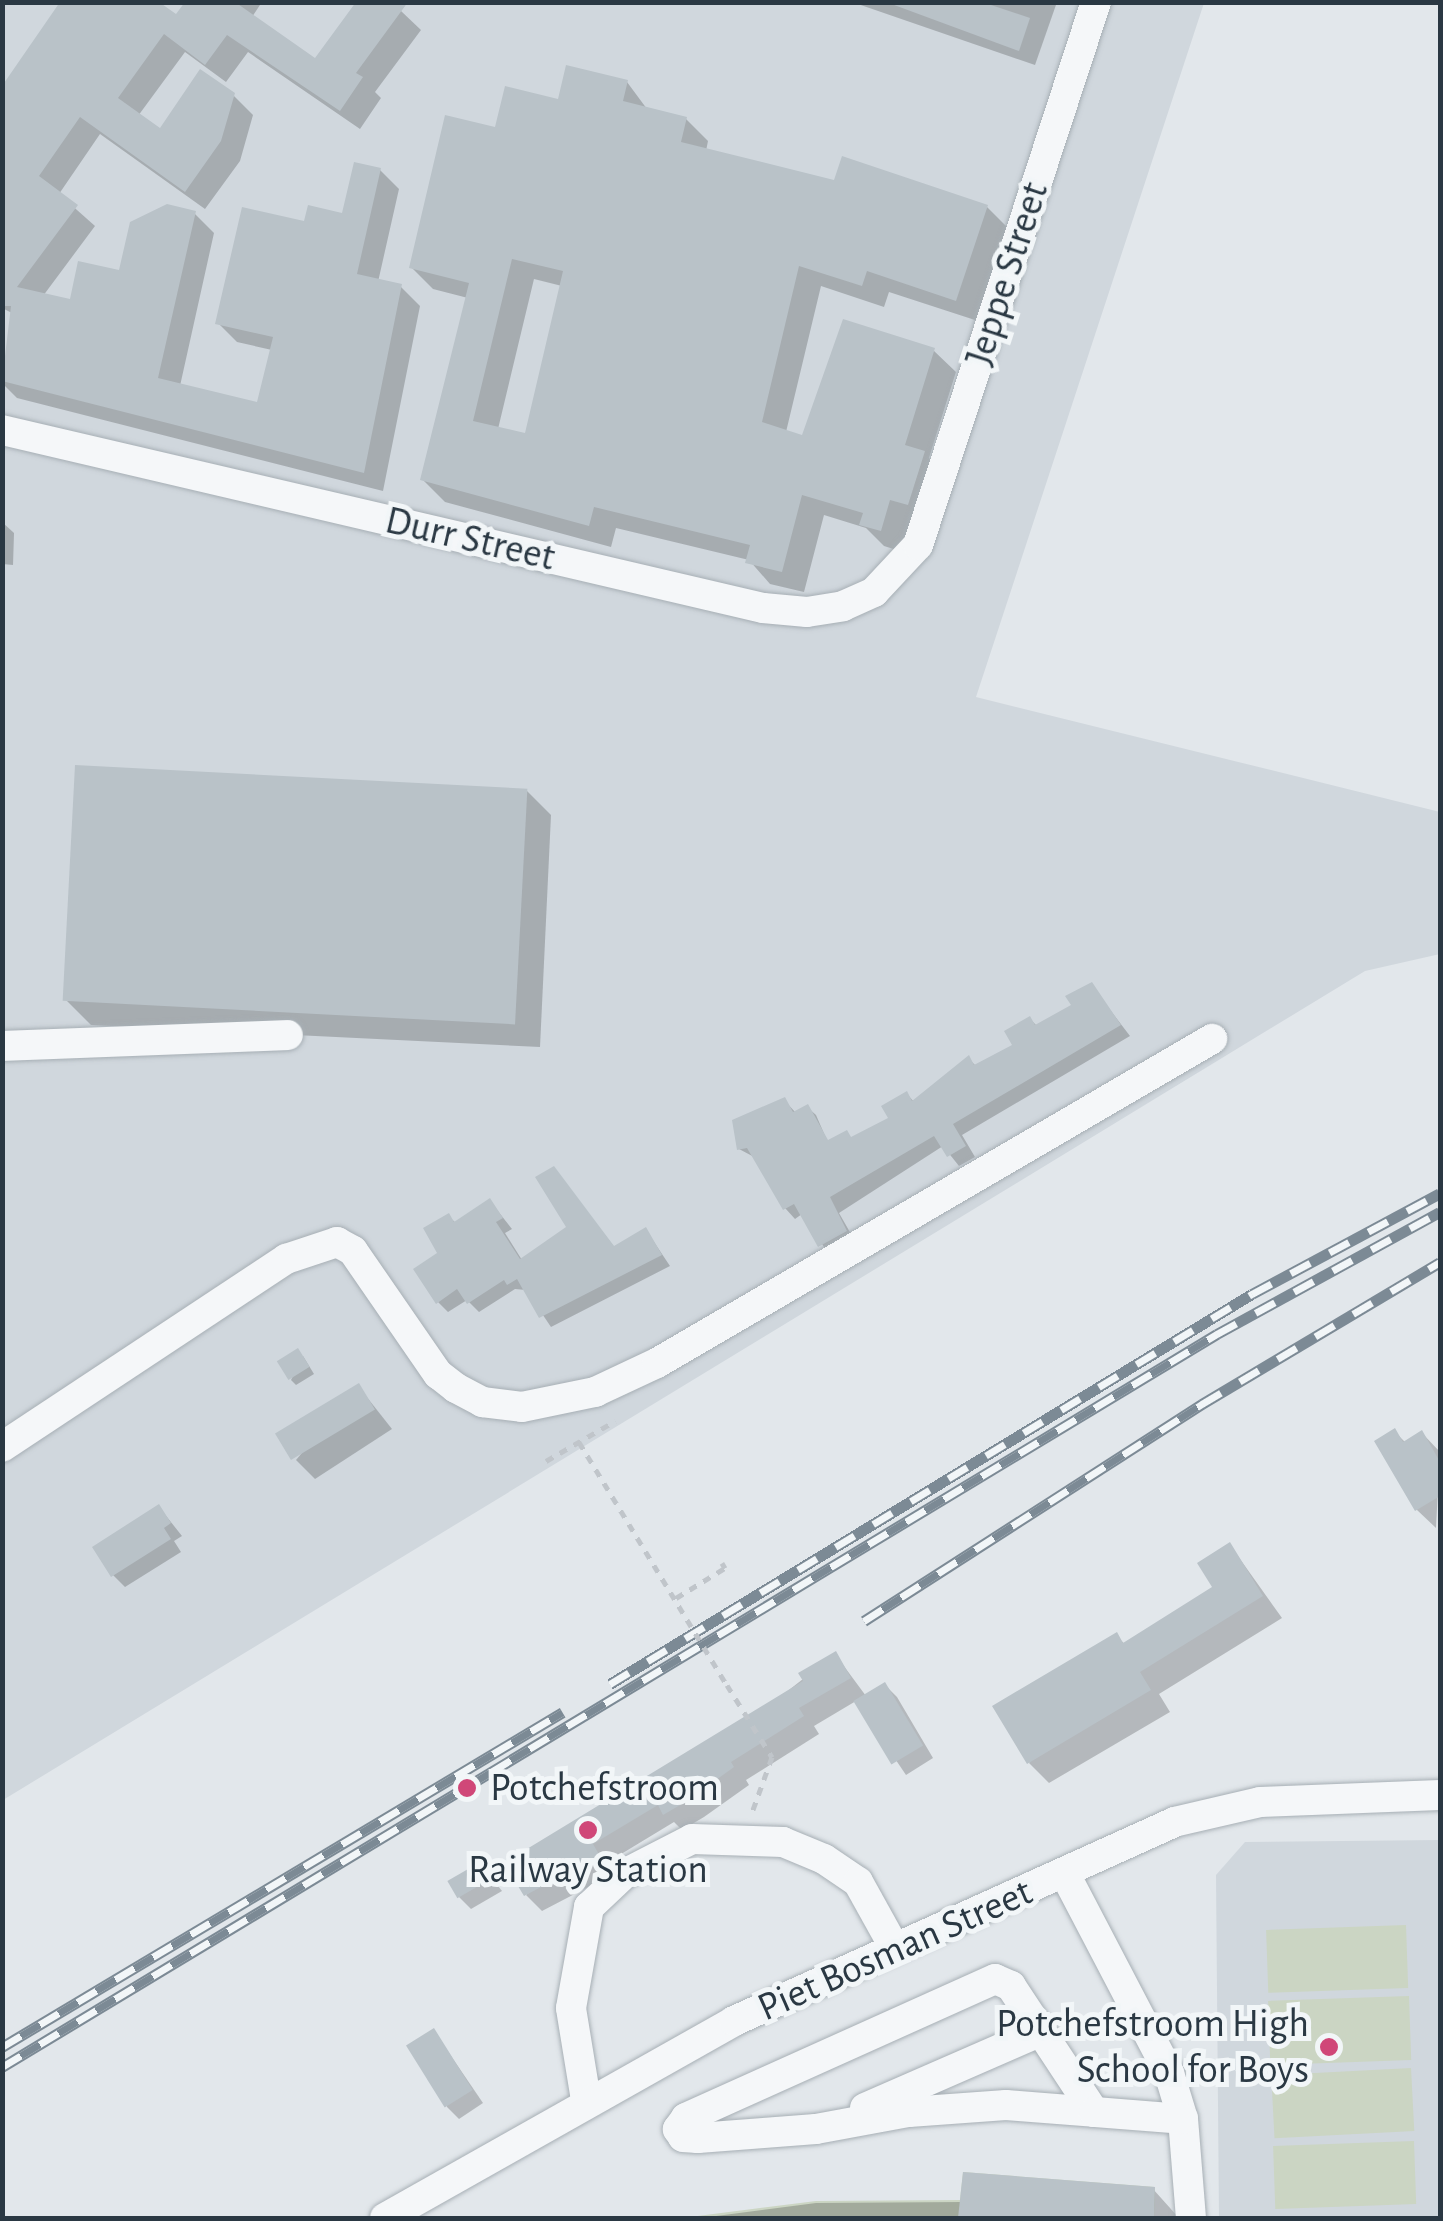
<!DOCTYPE html>
<style>
body{margin:0}
#map{position:relative;width:1443px;height:2221px;overflow:hidden;background:#e2e7eb;font-family:"Alegreya Sans",sans-serif}
div>[style]{position:absolute}
.built>*{inset:0;background:#d0d7dd}
.green>*{inset:0;background:#cbd5c3;transform-origin:0 0}
.shadow>*{inset:0;background:#0003}
.building>*{inset:0;background:#b9c2c8;transform-origin:0 0}
.path>*{height:5px;margin-top:-2.5px;transform-origin:0;background:repeating-linear-gradient(90deg,#c0c5ca 0 8px,transparent 0 16px)}
.roads{filter:drop-shadow(0 0 2px #a7afb5) drop-shadow(0 0 2px #a7afb5)}
.minor>*{height:30px;margin:-15px;padding:0 15px;transform-origin:15px;border-radius:15px;background:#f5f7f9}
.rail>*{height:11px;margin-top:-5.5px;transform-origin:0;background:repeating-linear-gradient(90deg,#f2f6f8 0 22px,#7c8a95 0 44px);box-sizing:border-box;border-block:2px solid #7c8a95}
.path-bridge>*{height:5px;margin-top:-2.5px;transform-origin:0;background:repeating-linear-gradient(90deg,#c0c5ca 0 8px,transparent 0 16px)}
.dots>*{width:28px;height:28px;translate:-50% -50%;box-sizing:border-box;border:5px solid #f2f6f8;border-radius:50%}
span{translate:-50% -50%;white-space:nowrap;text-align:center;line-height:1.15;-webkit-text-stroke:10px #f2f6f8;paint-order:stroke}
.street-label{font-size:40px;color:#2a3843}
.poi-label{font-size:40px;color:#2a3843}
.left{translate:0 -50%;text-align:left}
.right{translate:-100% -50%;text-align:right}
.frame{position:absolute;inset:0;border:5px solid #2a3843;pointer-events:none}
</style>
<div id="map">
<div class="built">
<i style="clip-path:polygon(3px 3px,1204px 3px,976px 697px,1440px 812px,1440px 954px,1365px 971px,3px 1800px)"></i>
<i style="clip-path:polygon(1440px 1840px,1440px 2218px,1219px 2218px,1216px 1875px,1245px 1842px)"></i>
</div>
<div class="green">
<i style="left:1406px;top:1925px;width:63px;height:140px;rotate:88deg"></i>
<i style="left:1409px;top:1996px;width:64px;height:141px;rotate:88deg"></i>
<i style="left:1411px;top:2068px;width:63px;height:140px;rotate:87deg"></i>
<i style="left:1414px;top:2141px;width:63px;height:141px;rotate:88deg"></i>
<i style="clip-path:polygon(963px 2172px,1155px 2187px,1154px 2218px,682px 2218px,816px 2201px,960px 2200px)"></i>
</div>
<div class="shadow">
<i style="clip-path:polygon(188px 2px,262px 2px,252px 17px,316px 61px,401px 11px,421px 30px,375px 92px,381px 98px,360px 129px,248px 52px,226px 82px,185px 52px,138px 116px,160px 132px,233px 95px,253px 115px,240px 161px,205px 209px,100px 134px,59px 194px,95px 226px,43px 296px,72px 302px,121px 273px,195px 214px,214px 233px,180px 386px,259px 405px,272px 350px,237px 342px,218px 323px,306px 224px,344px 216px,380px 170px,399px 189px,378px 282px,401px 287px,420px 306px,383px 491px,17px 398px,2px 383px,12px 313px,2px 308px,2px 86px,177px 18px)"></i>
<i style="clip-path:polygon(852px 2px,1057px 2px,1035px 65px)"></i>
<i style="clip-path:polygon(evenodd,627px 82px,647px 109px,686px 119px,708px 141px,706px 151px,836px 183px,987px 207px,1009px 229px,978px 321px,889px 292px,884px 307px,821px 286px,786px 432px,803px 438px,933px 350px,956px 372px,929px 458px,946px 475px,903px 552px,884px 546px,866px 528px,824px 515px,804px 592px,770px 584px,749px 560px,616px 528px,611px 547px,445px 502px,423px 480px,468px 298px,433px 289px,411px 267px,497px 130px,627px 82px,534px 279px,562px 286px,527px 436px,498px 429px,534px 279px)"></i>
<i style="clip-path:polygon(2px 522px,14px 533px,13px 565px,2px 564px)"></i>
<i style="clip-path:polygon(526px 790px,551px 815px,540px 1047px,91px 1025px,66px 1000px)"></i>
<i style="clip-path:polygon(1091px 985px,1130px 1036px,962px 1135px,975px 1157px,959px 1166px,943px 1146px,839px 1213px,855px 1241px,830px 1256px,802px 1214px,795px 1219px,785px 1208px,756px 1158px,739px 1149px,784px 1100px,796px 1113px,807px 1107px,816px 1115px,832px 1152px,891px 1119px,907px 1094px,914px 1102px,969px 1059px,976px 1066px,1016px 1046px,1030px 1019px,1038px 1027px,1074px 1006px)"></i>
<i style="clip-path:polygon(554px 1169px,615px 1248px,646px 1230px,670px 1266px,551px 1327px,526px 1290px,515px 1289px,479px 1312px,467px 1300px,448px 1312px,438px 1302px,448px 1216px,456px 1223px,490px 1201px,512px 1229px,505px 1233px,522px 1260px,570px 1228px)"></i>
<i style="clip-path:polygon(303px 1356px,314px 1374px,296px 1385px,291px 1380px)"></i>
<i style="clip-path:polygon(358px 1386px,392px 1429px,315px 1479px,296px 1460px)"></i>
<i style="clip-path:polygon(1395px 1432px,1406px 1443px,1422px 1433px,1440px 1452px,1436px 1528px,1417px 1510px)"></i>
<i style="clip-path:polygon(159px 1507px,182px 1536px,174px 1541px,181px 1552px,125px 1587px,113px 1575px)"></i>
<i style="clip-path:polygon(1230px 1545px,1282px 1618px,1159px 1694px,1170px 1712px,1049px 1783px,1029px 1763px,1116px 1636px,1126px 1645px,1215px 1588px)"></i>
<i style="clip-path:polygon(835px 1654px,866px 1696px,885px 1685px,897px 1697px,933px 1758px,906px 1775px,856px 1701px,814px 1726px,819px 1734px,746px 1780px,749px 1785px,704px 1817px,682px 1830px,674px 1822px,608px 1862px,615px 1873px,542px 1911px,526px 1895px)"></i>
<i style="clip-path:polygon(481px 1864px,502px 1891px,471px 1909px,459px 1897px)"></i>
<i style="clip-path:polygon(434px 2031px,483px 2103px,459px 2119px,447px 2107px)"></i>
<i style="clip-path:polygon(1153px 2189px,1179px 2218px,701px 2218px,816px 2203px,962px 2202px)"></i>
</div>
<div class="building">
<i style="clip-path:polygon(60px 2px,159px 2px,176px 14px,185px 2px,235px 2px,315px 58px,356px 2px,408px 2px,356px 73px,363px 77px,340px 111px,227px 35px,205px 65px,164px 34px,118px 98px,160px 128px,200px 69px,235px 93px,221px 141px,185px 192px,80px 117px,39px 176px,78px 205px,17px 287px,70px 299px,78px 261px,119px 270px,130px 222px,167px 204px,196px 211px,158px 378px,257px 402px,273px 337px,215px 324px,242px 207px,304px 221px,308px 205px,342px 213px,354px 162px,381px 168px,357px 274px,402px 284px,364px 473px,2px 381px,11px 306px,2px 306px,2px 86px)"></i>
<i style="clip-path:polygon(886px 2px,982px 2px,1030px 18px,1019px 51px)"></i>
<i style="clip-path:polygon(evenodd,566px 65px,628px 80px,623px 101px,687px 117px,681px 142px,834px 180px,842px 156px,988px 205px,956px 301px,867px 271px,862px 286px,799px 266px,762px 422px,802px 435px,843px 319px,935px 348px,905px 445px,925px 451px,908px 505px,890px 500px,881px 531px,859px 525px,863px 513px,802px 495px,782px 572px,745px 563px,750px 545px,594px 507px,589px 526px,420px 480px,469px 283px,409px 268px,445px 115px,495px 127px,505px 86px,558px 99px,566px 65px,512px 259px,563px 271px,525px 433px,473px 421px,512px 259px)"></i>
<i style="left:75px;top:765px;width:453px;height:236px;rotate:3deg"></i>
<i style="clip-path:polygon(1092px 982px,1121px 1025px,953px 1124px,966px 1146px,947px 1157px,934px 1136px,830px 1197px,847px 1231px,818px 1247px,794px 1204px,783px 1210px,747px 1148px,737px 1150px,732px 1120px,785px 1097px,793px 1112px,808px 1104px,828px 1140px,847px 1130px,851px 1137px,888px 1118px,881px 1106px,907px 1091px,912px 1101px,969px 1055px,974px 1065px,1012px 1045px,1004px 1031px,1030px 1016px,1035px 1025px,1071px 1005px,1065px 996px)"></i>
<i style="clip-path:polygon(554px 1166px,614px 1246px,646px 1227px,662px 1255px,539px 1318px,517px 1279px,507px 1285px,504px 1280px,467px 1304px,457px 1289px,436px 1304px,413px 1269px,437px 1253px,423px 1228px,449px 1213px,454px 1222px,490px 1198px,503px 1218px,496px 1222px,520px 1259px,566px 1227px,535px 1177px)"></i>
<i style="left:298px;top:1348px;width:22px;height:25px;rotate:58deg"></i>
<i style="left:359px;top:1383px;width:31px;height:98px;rotate:59deg"></i>
<i style="clip-path:polygon(1395px 1428px,1403px 1442px,1422px 1430px,1440px 1462px,1440px 1496px,1415px 1511px,1374px 1441px)"></i>
<i style="clip-path:polygon(159px 1504px,171px 1523px,164px 1528px,171px 1539px,111px 1577px,92px 1547px)"></i>
<i style="clip-path:polygon(1230px 1542px,1263px 1596px,1140px 1672px,1151px 1690px,1027px 1764px,992px 1706px,1117px 1632px,1123px 1643px,1212px 1587px,1197px 1563px)"></i>
<i style="clip-path:polygon(836px 1651px,851px 1678px,799px 1708px,804px 1716px,731px 1762px,734px 1767px,687px 1801px,663px 1815px,658px 1805px,593px 1844px,600px 1856px,524px 1896px,504px 1863px,803px 1681px,798px 1673px)"></i>
<i style="left:885px;top:1682px;width:74px;height:37px;rotate:59deg"></i>
<i style="left:482px;top:1861px;width:20px;height:40px;rotate:60deg"></i>
<i style="left:434px;top:2028px;width:73px;height:33px;rotate:58deg"></i>
<i style="clip-path:polygon(963px 2172px,1155px 2187px,1154px 2218px,958px 2218px)"></i>
</div>
<div class="path">
<i style="left:546px;top:1461px;width:80px;rotate:-30.1deg"></i>
<i style="left:676px;top:1598px;width:57px;rotate:-31.5deg"></i>
<i style="left:725px;top:1568px;width:6px;rotate:-121deg"></i>
<i style="left:727px;top:1685px;width:85px;rotate:58deg"></i>
<i style="left:772px;top:1757px;width:62px;rotate:109.9deg"></i>
</div>
<div class="roads">
<div class="minor">
<i style="left:2px;top:430px;width:782px;rotate:13.16deg"></i>
<i style="left:763px;top:608px;width:44px;rotate:5.2deg"></i>
<i style="left:807px;top:612px;width:36px;rotate:-9deg"></i>
<i style="left:843px;top:606px;width:34px;rotate:-24deg"></i>
<i style="left:874px;top:592px;width:64px;rotate:-46.9deg"></i>
<i style="left:918px;top:545px;width:571px;rotate:-71.85deg"></i>
<i style="left:2px;top:1046px;width:286px;rotate:-2.2deg"></i>
<i style="left:2px;top:1447px;width:341px;rotate:-33.5deg"></i>
<i style="left:286px;top:1259px;width:54px;rotate:-18.4deg"></i>
<i style="left:337px;top:1242px;width:18px;rotate:29deg"></i>
<i style="left:353px;top:1251px;width:150px;rotate:55.4deg"></i>
<i style="left:438px;top:1374px;width:23px;rotate:38deg"></i>
<i style="left:456px;top:1388px;width:30px;rotate:28deg"></i>
<i style="left:482px;top:1402px;width:40px;rotate:7.1deg"></i>
<i style="left:522px;top:1407px;width:75px;rotate:-11.6deg"></i>
<i style="left:595px;top:1392px;width:68px;rotate:-25.1deg"></i>
<i style="left:657px;top:1363px;width:643px;rotate:-30.28deg"></i>
<i style="left:1065px;top:1874px;width:225px;rotate:62.4deg"></i>
<i style="left:1169px;top:2073px;width:48px;rotate:73.1deg"></i>
<i style="left:1183px;top:2119px;width:99px;rotate:85.4deg"></i>
<i style="left:586px;top:2100px;width:93px;rotate:-99.3deg"></i>
<i style="left:571px;top:2008px;width:103px;rotate:-79.9deg"></i>
<i style="left:589px;top:1907px;width:48px;rotate:-43.3deg"></i>
<i style="left:624px;top:1874px;width:76px;rotate:-27.2deg"></i>
<i style="left:692px;top:1839px;width:91px;rotate:1.9deg"></i>
<i style="left:783px;top:1842px;width:44px;rotate:22.5deg"></i>
<i style="left:824px;top:1859px;width:41px;rotate:34.1deg"></i>
<i style="left:858px;top:1882px;width:74px;rotate:61deg"></i>
<i style="left:865px;top:2108px;width:192px;rotate:-23.6deg"></i>
<i style="left:1094px;top:2112px;width:151px;rotate:-123.4deg"></i>
<i style="left:1011px;top:1986px;width:17px;rotate:-156deg"></i>
<i style="left:995px;top:1979px;width:339px;rotate:155.8deg"></i>
<i style="left:686px;top:2118px;width:14px;rotate:126deg"></i>
<i style="left:678px;top:2129px;width:9px;rotate:58deg"></i>
<i style="left:683px;top:2137px;width:15px;rotate:4deg"></i>
<i style="left:698px;top:2138px;width:118px;rotate:-4.4deg"></i>
<i style="left:816px;top:2129px;width:95px;rotate:-10.4deg"></i>
<i style="left:909px;top:2112px;width:97px;rotate:-4.1deg"></i>
<i style="left:1006px;top:2105px;width:88px;rotate:4.5deg"></i>
<i style="left:1094px;top:2112px;width:89px;rotate:4.5deg"></i>
<i style="left:385px;top:2218px;width:401px;rotate:-29.4deg"></i>
<i style="left:734px;top:2021px;width:483px;rotate:-24.3deg"></i>
<i style="left:1174px;top:1822px;width:88px;rotate:-13.1deg"></i>
<i style="left:1260px;top:1802px;width:180px;rotate:-2.2deg"></i>
</div>
</div>
<div class="rail">
<i style="left:864px;top:1621px;width:402px;rotate:-32.7deg"></i>
<i style="left:1202px;top:1404px;width:277px;rotate:-30.8deg"></i>
<i style="left:610px;top:1684px;width:751px;rotate:-31.28deg"></i>
<i style="left:1252px;top:1294px;width:213px;rotate:-28.2deg"></i>
<i style="left:2px;top:2047px;width:653px;rotate:-30.84deg"></i>
<i style="left:2px;top:2067px;width:1419px;rotate:-31.1deg"></i>
<i style="left:1217px;top:1334px;width:254px;rotate:-28.7deg"></i>
</div>
<div class="path-bridge">
<i style="left:579px;top:1442px;width:285px;rotate:58.7deg"></i>
</div>
<div class="dots">
<i style="left:467px;top:1788px;background:#d04778"></i>
<i style="left:588px;top:1830px;background:#d04778"></i>
<i style="left:1329px;top:2047px;background:#d04778"></i>
</div>
<div class="street-label">
<span style="left:1007px;top:274px;rotate:-72deg">Jeppe Street</span>
<span style="left:470px;top:539px;rotate:13deg">Durr Street</span>
<span style="left:895px;top:1950px;rotate:-24deg">Piet Bosman Street</span>
</div>
<div class="poi-label">
<span class="left" style="left:490px;top:1788px">Potchefstroom</span>
<span style="left:588px;top:1870px">Railway Station</span>
<span class="right" style="left:1309px;top:2047px">Potchefstroom High<br>School for Boys</span>
</div>
<div class="frame"></div>
</div>
